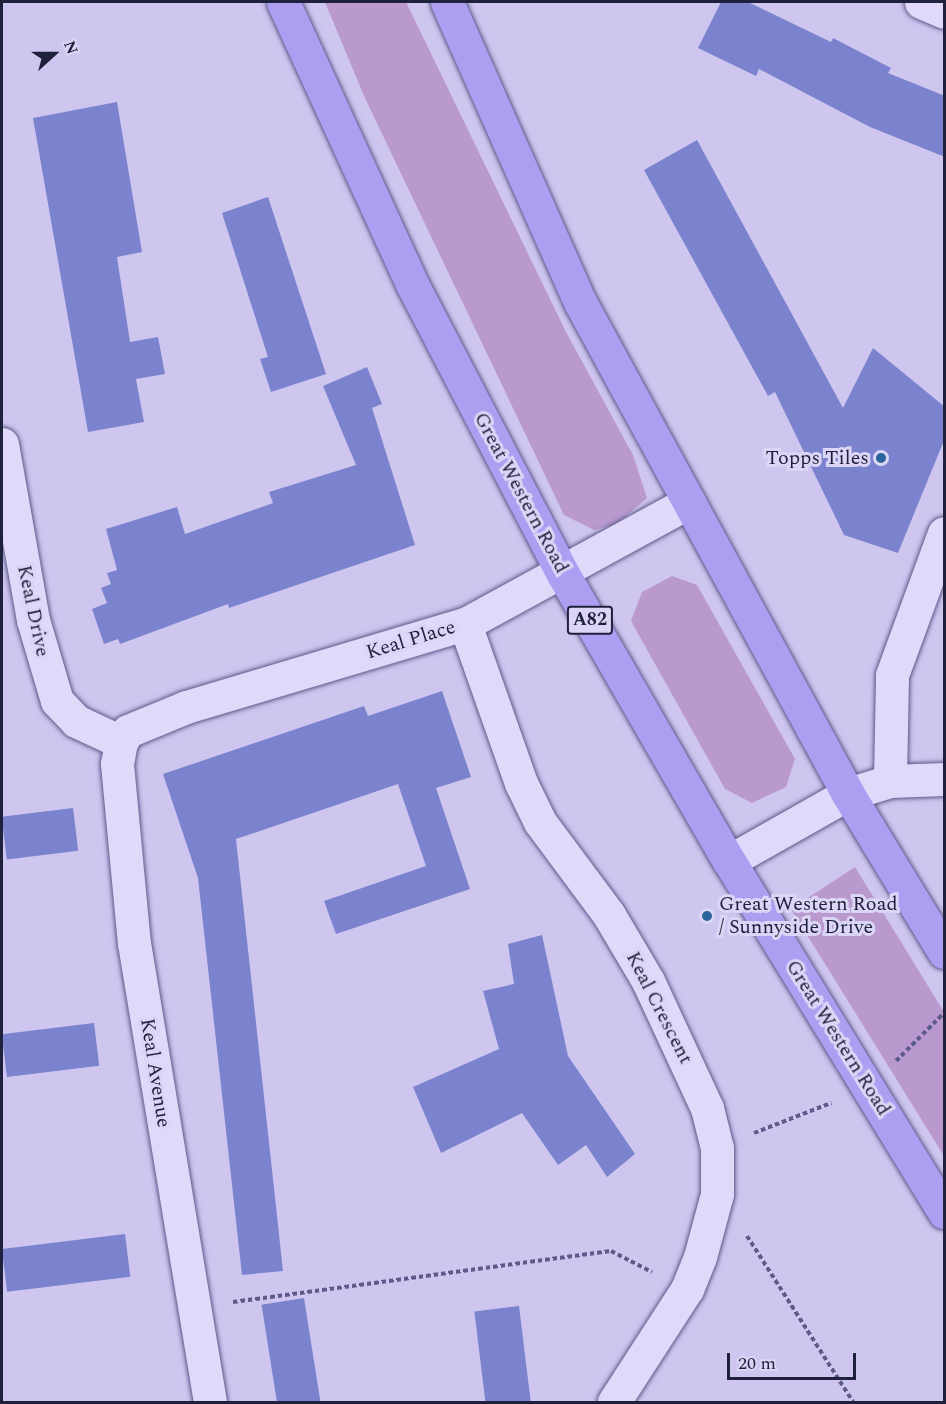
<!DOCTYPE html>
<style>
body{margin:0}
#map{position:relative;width:946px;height:1404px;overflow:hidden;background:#cec6ef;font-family:Spectral,serif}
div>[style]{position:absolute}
.green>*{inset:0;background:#b999ce}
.building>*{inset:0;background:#7b83ce;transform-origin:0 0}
.path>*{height:4px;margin-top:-2px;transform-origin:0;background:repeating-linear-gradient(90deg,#5c5b8b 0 4.5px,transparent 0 7.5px)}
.roads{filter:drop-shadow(0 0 2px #5c5b8b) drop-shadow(0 0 2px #5c5b8b)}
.street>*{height:33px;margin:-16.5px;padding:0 16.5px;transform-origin:16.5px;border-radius:16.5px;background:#e0d9f9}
.primary>*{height:33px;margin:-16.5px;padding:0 16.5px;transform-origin:16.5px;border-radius:16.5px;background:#ad9ef2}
.dots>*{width:16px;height:16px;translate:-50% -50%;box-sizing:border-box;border:3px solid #dcd6f6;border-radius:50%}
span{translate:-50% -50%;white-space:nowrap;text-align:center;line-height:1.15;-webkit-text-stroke:6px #dcd6f6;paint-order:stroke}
.shield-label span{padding:2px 4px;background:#dcd6f6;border:2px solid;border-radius:4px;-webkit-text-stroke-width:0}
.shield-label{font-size:18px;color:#1f203b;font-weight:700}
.poi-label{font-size:20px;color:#1f203b}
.right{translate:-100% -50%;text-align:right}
.left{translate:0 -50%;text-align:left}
.street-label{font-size:20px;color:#1f203b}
.frame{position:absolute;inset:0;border:3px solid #1f203b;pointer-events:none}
.north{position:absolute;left:24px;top:24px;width:60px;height:60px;-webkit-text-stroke:4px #dcd6f6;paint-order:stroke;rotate:69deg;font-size:16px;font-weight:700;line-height:24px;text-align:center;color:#1f203b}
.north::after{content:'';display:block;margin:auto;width:21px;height:27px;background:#1f203b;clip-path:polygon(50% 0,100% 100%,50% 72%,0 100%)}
.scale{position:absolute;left:727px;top:1353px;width:129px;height:27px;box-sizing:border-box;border:3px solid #1f203b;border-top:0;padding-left:8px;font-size:18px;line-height:21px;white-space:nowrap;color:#1f203b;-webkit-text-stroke:4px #dcd6f6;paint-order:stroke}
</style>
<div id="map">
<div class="green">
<i style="clip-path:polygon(325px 2px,406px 2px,566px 332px,633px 455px,647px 498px,617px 524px,594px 530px,564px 515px,364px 96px)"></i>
<i style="clip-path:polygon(672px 576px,697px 585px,795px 759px,786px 787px,752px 803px,725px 789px,631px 621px,642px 592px)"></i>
<i style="clip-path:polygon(855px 867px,944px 1012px,944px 1156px,791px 909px)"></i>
</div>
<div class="building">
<i style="clip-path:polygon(721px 2px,748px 2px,831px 42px,833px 38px,891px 68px,888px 73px,945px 96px,945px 157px,870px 127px,759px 69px,756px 76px,698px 48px)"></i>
<i style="clip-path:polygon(117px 102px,142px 252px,117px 257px,130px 342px,158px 337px,165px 374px,136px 379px,144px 422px,88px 432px,33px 118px)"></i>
<i style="clip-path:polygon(697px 140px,843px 408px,873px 348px,945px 407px,945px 438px,898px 553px,844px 535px,775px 392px,768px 396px,644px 170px)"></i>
<i style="clip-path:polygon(268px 197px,326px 374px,271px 392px,260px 359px,268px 357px,222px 213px)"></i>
<i style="clip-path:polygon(367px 367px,382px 404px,372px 408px,415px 545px,229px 608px,228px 604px,120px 644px,118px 639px,104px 644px,92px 609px,107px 603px,101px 588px,111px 584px,107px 573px,117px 570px,106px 529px,177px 507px,185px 534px,273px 503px,269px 492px,356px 465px,323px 386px)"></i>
<i style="clip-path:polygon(442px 691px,471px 777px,436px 788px,470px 889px,336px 934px,324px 901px,426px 866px,398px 784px,236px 839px,283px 1271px,242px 1275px,198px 878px,163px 774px,364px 706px,368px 716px)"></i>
<i style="left:73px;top:808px;width:43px;height:72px;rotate:83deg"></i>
<i style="clip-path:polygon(542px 935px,568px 1056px,635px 1154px,607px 1177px,586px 1145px,558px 1165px,522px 1113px,441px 1153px,413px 1087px,499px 1049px,483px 991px,514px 984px,508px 944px)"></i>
<i style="left:94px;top:1023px;width:43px;height:93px;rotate:83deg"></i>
<i style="left:125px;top:1234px;width:43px;height:124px;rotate:83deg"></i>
<i style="left:304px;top:1298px;width:105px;height:43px;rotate:81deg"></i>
<i style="left:519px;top:1306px;width:97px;height:45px;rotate:83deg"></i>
</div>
<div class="path">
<i style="left:896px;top:1061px;width:68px;rotate:-45deg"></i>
<i style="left:754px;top:1133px;width:83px;rotate:-21.3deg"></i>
<i style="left:747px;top:1236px;width:197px;rotate:57.4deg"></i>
<i style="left:233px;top:1302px;width:381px;rotate:-7.7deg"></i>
<i style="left:611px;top:1251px;width:46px;rotate:27.1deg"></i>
</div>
<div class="roads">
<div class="street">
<i style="left:921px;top:2px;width:25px;rotate:23deg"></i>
<i style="left:2px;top:444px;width:179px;rotate:80deg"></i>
<i style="left:33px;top:620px;width:84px;rotate:73.5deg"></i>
<i style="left:57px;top:701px;width:28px;rotate:46deg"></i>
<i style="left:76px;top:721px;width:50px;rotate:25deg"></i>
<i style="left:465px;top:624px;width:169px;rotate:70.6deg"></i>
<i style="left:521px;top:783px;width:43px;rotate:64deg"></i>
<i style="left:540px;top:822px;width:116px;rotate:53.4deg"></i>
<i style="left:609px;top:915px;width:77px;rotate:59.4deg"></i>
<i style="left:648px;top:981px;width:140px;rotate:65.1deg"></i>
<i style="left:707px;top:1108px;width:41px;rotate:76deg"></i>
<i style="left:717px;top:1148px;width:46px;rotate:90deg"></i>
<i style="left:717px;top:1194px;width:65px;rotate:105.1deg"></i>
<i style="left:700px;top:1257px;width:35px;rotate:112deg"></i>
<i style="left:687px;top:1289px;width:135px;rotate:122.9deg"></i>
<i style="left:890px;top:781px;width:106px;rotate:-88.9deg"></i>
<i style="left:892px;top:675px;width:151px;rotate:-69.9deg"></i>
<i style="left:729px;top:861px;width:137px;rotate:-29.4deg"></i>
<i style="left:848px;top:794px;width:44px;rotate:-17.2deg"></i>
<i style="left:890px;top:781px;width:54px;rotate:-2.1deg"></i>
<i style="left:210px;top:1402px;width:464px;rotate:-99.4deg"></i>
<i style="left:134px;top:944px;width:181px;rotate:-95.4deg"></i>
<i style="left:117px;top:764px;width:22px;rotate:-80deg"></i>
<i style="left:121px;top:742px;width:13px;rotate:-58deg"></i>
<i style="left:128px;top:731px;width:63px;rotate:-22.5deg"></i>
<i style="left:186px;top:707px;width:291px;rotate:-16.6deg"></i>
<i style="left:465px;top:624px;width:255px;rotate:-28.6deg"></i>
</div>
<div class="primary">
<i style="left:283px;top:2px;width:310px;rotate:65.4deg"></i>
<i style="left:412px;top:284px;width:327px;rotate:62.5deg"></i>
<i style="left:563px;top:574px;width:332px;rotate:60deg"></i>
<i style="left:729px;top:861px;width:412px;rotate:58.5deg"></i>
<i style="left:447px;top:2px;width:328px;rotate:66.1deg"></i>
<i style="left:580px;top:302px;width:560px;rotate:61.42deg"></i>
<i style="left:848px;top:794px;width:185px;rotate:58.7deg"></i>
</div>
</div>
<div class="dots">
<i style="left:881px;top:458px;background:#2a649b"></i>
<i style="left:707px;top:916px;background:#2a649b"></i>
</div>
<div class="shield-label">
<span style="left:590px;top:620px">A82</span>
</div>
<div class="poi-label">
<span class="right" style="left:869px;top:458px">Topps Tiles</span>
<span class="left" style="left:719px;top:916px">Great Western Road<br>/ Sunnyside Drive</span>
</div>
<div class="street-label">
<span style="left:521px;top:493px;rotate:62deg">Great Western Road</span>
<span style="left:33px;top:611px;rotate:78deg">Keal Drive</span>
<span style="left:411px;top:640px;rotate:-17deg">Keal Place</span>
<span style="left:659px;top:1008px;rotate:63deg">Keal Crescent</span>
<span style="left:838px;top:1038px;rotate:58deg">Great Western Road</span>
<span style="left:155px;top:1073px;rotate:81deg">Keal Avenue</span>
</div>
<div class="frame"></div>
<div class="north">N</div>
<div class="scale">20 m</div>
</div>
